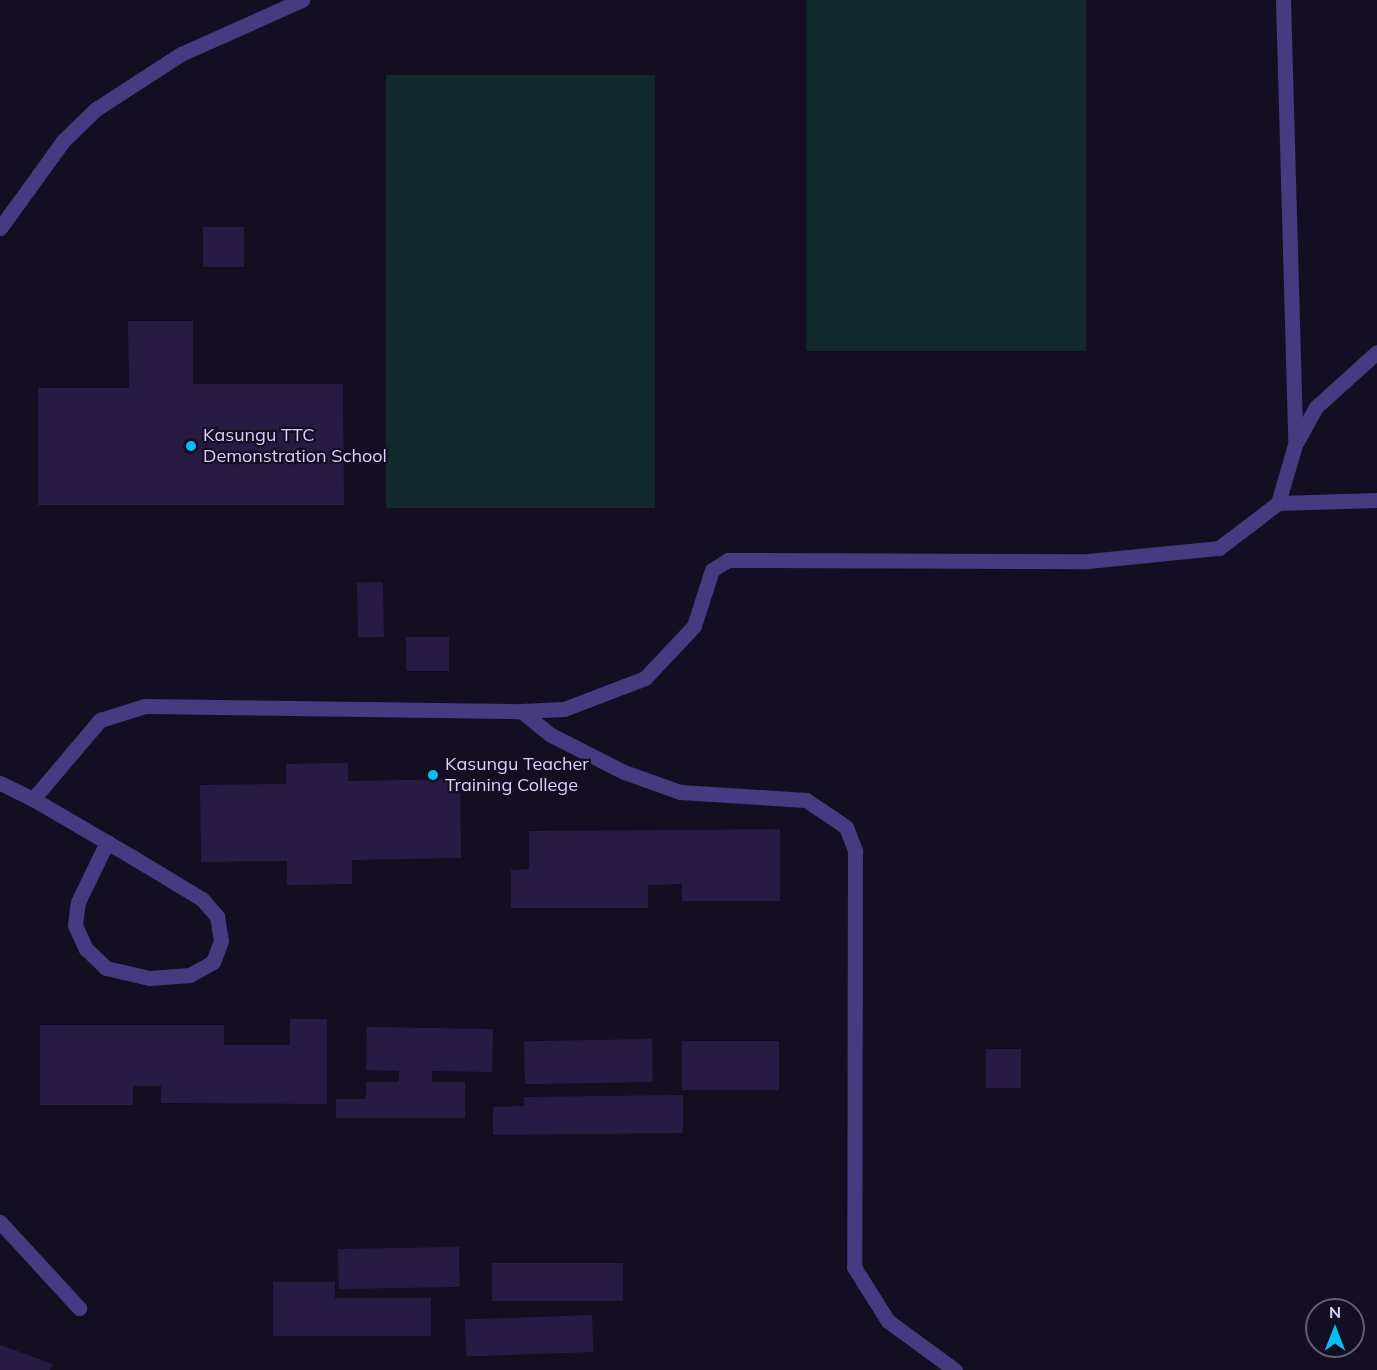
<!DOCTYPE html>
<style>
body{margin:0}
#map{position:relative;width:1377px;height:1370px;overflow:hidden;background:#140e22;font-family:Mulish,sans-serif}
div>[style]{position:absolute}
.green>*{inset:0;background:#11292c;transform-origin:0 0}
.building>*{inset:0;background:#281b43;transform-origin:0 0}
.service>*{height:15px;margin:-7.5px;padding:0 7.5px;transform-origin:7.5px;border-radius:7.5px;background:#463a80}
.minor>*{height:15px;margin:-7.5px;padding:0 7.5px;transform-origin:7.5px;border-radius:7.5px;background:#463a80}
.dots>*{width:16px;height:16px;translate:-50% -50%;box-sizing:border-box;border:3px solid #140e22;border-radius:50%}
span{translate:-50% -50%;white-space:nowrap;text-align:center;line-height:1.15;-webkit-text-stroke:4.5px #140e22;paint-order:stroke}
.poi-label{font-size:18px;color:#dcd0fe}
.left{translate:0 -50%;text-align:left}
.north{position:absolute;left:1305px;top:1298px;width:60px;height:60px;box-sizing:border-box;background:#140e22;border:2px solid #645c7a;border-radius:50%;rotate:0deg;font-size:16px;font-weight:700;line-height:24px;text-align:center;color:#dcd0fe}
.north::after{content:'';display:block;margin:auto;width:21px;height:27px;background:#06bdf5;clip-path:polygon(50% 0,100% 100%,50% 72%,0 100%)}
</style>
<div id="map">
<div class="green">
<i style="left:806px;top:0;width:280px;height:351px"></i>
<i style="left:386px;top:75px;width:269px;height:433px"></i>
</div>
<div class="building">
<i style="left:203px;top:227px;width:41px;height:40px"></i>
<i style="clip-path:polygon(128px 321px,193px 321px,193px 384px,343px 384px,344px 505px,38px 505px,38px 388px,129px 388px)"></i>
<i style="left:383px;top:582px;width:55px;height:26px;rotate:89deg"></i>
<i style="left:406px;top:637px;width:43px;height:34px"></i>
<i style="clip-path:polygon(348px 763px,348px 781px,460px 779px,461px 858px,352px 860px,352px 884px,287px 885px,287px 861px,201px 862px,200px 785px,286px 784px,286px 764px)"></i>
<i style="clip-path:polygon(780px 829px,780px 901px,682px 901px,682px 884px,648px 885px,648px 908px,511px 908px,511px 870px,529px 869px,529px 831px)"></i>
<i style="clip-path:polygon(290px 1019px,327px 1019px,327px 1104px,161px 1103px,161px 1086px,133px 1086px,133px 1105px,40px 1105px,40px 1025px,224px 1025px,224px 1045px,290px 1045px)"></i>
<i style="clip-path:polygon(367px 1027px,493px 1029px,492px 1072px,432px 1071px,432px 1082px,465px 1082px,465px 1118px,336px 1118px,336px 1099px,366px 1099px,366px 1082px,399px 1082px,399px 1071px,366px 1070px)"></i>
<i style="left:652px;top:1039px;width:43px;height:128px;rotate:89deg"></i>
<i style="left:779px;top:1041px;width:49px;height:97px;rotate:90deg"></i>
<i style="left:986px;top:1049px;width:35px;height:39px"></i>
<i style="clip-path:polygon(683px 1095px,683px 1133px,493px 1135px,493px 1107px,524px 1106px,524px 1097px)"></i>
<i style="left:459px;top:1247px;width:40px;height:121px;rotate:89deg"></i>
<i style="left:492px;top:1263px;width:131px;height:38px"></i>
<i style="clip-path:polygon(273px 1282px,335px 1282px,335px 1298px,431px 1298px,431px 1336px,273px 1336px)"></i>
<i style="left:592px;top:1315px;width:37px;height:127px;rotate:88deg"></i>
<i style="clip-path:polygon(0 1345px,53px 1364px,50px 1370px,0 1370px)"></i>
</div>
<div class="service">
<i style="left:0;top:783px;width:37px;rotate:26deg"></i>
<i style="left:33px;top:799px;width:117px;rotate:30.3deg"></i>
<i style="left:134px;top:858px;width:79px;rotate:31.1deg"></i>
<i style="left:202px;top:899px;width:23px;rotate:49deg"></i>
<i style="left:217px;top:916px;width:25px;rotate:81deg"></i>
<i style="left:221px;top:941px;width:22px;rotate:111deg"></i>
<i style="left:213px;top:962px;width:26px;rotate:151deg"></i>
<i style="left:190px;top:975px;width:41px;rotate:175.8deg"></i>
<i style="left:149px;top:978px;width:44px;rotate:-166.9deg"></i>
<i style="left:106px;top:968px;width:28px;rotate:-136deg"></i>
<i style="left:86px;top:949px;width:26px;rotate:-115deg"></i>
<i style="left:75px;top:925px;width:23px;rotate:-83deg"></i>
<i style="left:78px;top:902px;width:67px;rotate:-64.2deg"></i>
<i style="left:33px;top:799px;width:104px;rotate:-49.7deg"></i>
<i style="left:100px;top:720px;width:47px;rotate:-17.3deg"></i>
<i style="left:145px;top:706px;width:376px;rotate:0.8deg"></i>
</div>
<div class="minor">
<i style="left:1283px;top:0;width:442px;rotate:88.4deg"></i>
<i style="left:0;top:228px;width:107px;rotate:-54.1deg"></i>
<i style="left:63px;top:141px;width:46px;rotate:-44.1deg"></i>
<i style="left:96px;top:109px;width:101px;rotate:-32.9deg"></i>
<i style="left:181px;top:54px;width:133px;rotate:-24.1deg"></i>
<i style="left:1278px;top:503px;width:99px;rotate:-1.7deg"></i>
<i style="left:521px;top:711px;width:43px;rotate:-2.7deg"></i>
<i style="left:564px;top:709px;width:87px;rotate:-20.9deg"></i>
<i style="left:645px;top:678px;width:71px;rotate:-46.7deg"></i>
<i style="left:694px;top:626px;width:59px;rotate:-72.2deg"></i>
<i style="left:712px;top:570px;width:19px;rotate:-32deg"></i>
<i style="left:728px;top:560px;width:360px;rotate:0.2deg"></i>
<i style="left:1088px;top:561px;width:132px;rotate:-5.7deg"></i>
<i style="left:1219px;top:548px;width:74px;rotate:-37.3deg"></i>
<i style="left:1278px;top:503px;width:60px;rotate:-73.7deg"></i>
<i style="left:1295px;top:445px;width:43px;rotate:-61.1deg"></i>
<i style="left:1316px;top:407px;width:82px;rotate:-42deg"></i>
<i style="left:521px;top:711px;width:38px;rotate:39deg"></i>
<i style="left:551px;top:735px;width:82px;rotate:26.9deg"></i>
<i style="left:624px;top:772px;width:59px;rotate:19.7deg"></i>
<i style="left:680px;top:792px;width:126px;rotate:3.6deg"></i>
<i style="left:806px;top:800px;width:48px;rotate:34deg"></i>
<i style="left:846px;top:827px;width:26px;rotate:69deg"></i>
<i style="left:855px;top:851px;width:416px;rotate:90.1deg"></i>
<i style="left:854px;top:1267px;width:64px;rotate:57.8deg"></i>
<i style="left:888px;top:1321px;width:83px;rotate:36.2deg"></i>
<i style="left:0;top:1222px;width:117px;rotate:47.4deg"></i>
</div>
<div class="dots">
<i style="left:191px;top:446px;background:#06bdf5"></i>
<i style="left:433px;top:775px;background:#06bdf5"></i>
</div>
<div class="poi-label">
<span class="left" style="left:203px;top:446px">Kasungu TTC<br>Demonstration School</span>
<span class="left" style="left:445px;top:775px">Kasungu Teacher<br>Training College</span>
</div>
<div class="north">N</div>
</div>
